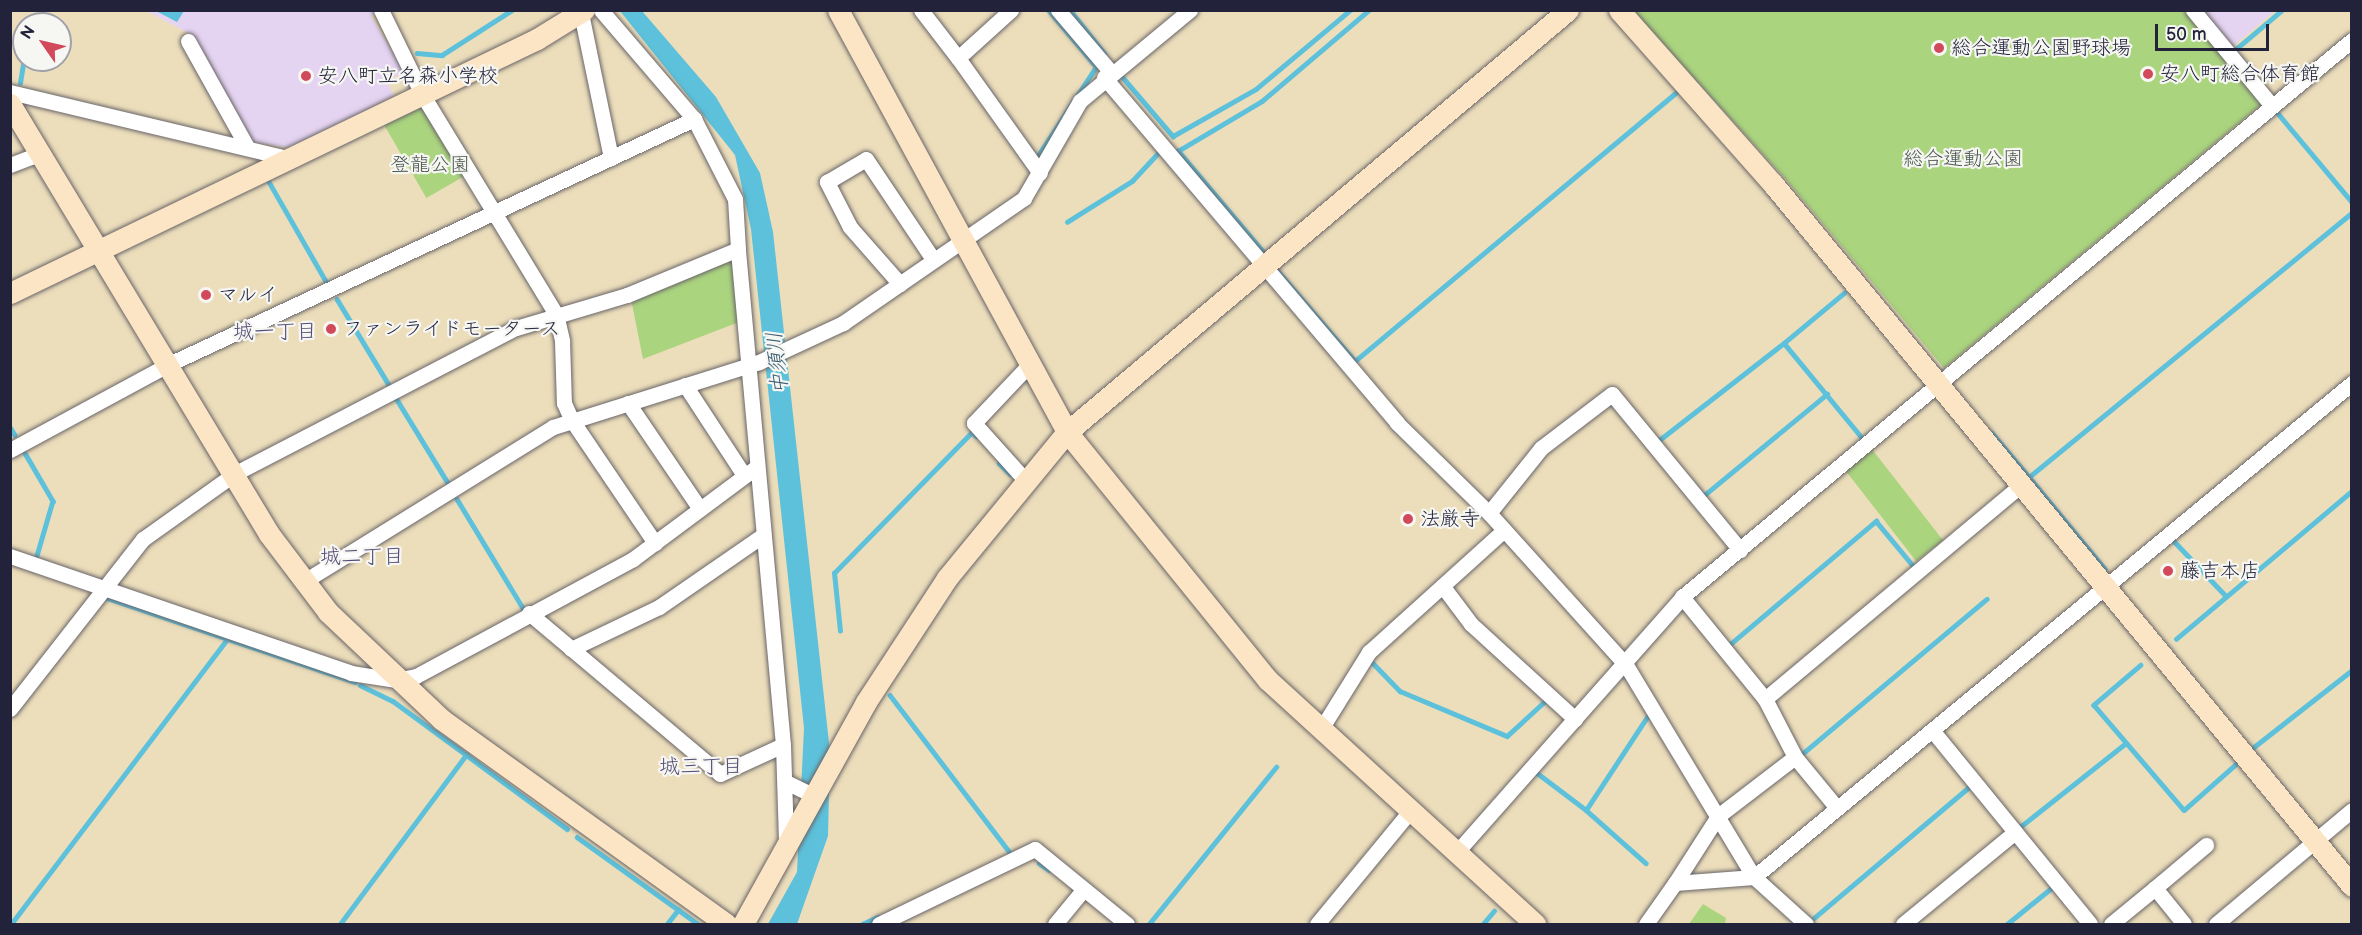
<!DOCTYPE html>
<meta charset="utf-8">
<style>
body{margin:0}
#map{position:relative;width:2362px;height:935px;overflow:hidden;background:#ecdebb;font-family:"Balsamiq Sans","Klee One",sans-serif}
div>[style]{position:absolute}
.built>*{inset:0;background:#e4d3f1}
.green>*{inset:0;background:#abd47f;transform-origin:0 0}
.water>*{inset:0;background:#5dc1db}
.stream>*{height:4.5px;margin:-2.25px;padding:0 2.25px;transform-origin:2.25px;border-radius:2.25px;background:#5dc1db}
.roads{filter:drop-shadow(0 0 2px #696468) drop-shadow(0 0 2px #696468)}
.street>*{height:15px;margin:-7.5px;padding:0 7.5px;transform-origin:7.5px;border-radius:7.5px;background:#fff}
.secondary>*{height:21px;margin:-10.5px;padding:0 10.5px;transform-origin:10.5px;border-radius:10.5px;background:#fce5c4}
.dots>*{width:16px;height:16px;translate:-50% -50%;box-sizing:border-box;border:3px solid #f6f6f2;border-radius:50%}
span{translate:-50% -50%;white-space:nowrap;text-align:center;line-height:1.15;-webkit-text-stroke:4.5px #f6f6f2;paint-order:stroke}
.poi-label{font-size:20px;color:#22223b}
.left{translate:0 -50%;text-align:left}
.park-label{font-size:20px;color:#4b574f}
.neighbourhood-label{font-size:21px;color:#554d77}
.water-label{font-size:21px;color:#375a73;font-style:italic}
.frame{position:absolute;inset:0;border:12px solid #22223b;pointer-events:none}
.north{position:absolute;left:12px;top:12px;width:60px;height:60px;box-sizing:border-box;background:#f6f6f2;border:2px solid #a1a1a9;border-radius:50%;rotate:304deg;font-size:16px;font-weight:700;line-height:24px;text-align:center;color:#22223b}
.north::after{content:'';display:block;margin:auto;width:21px;height:27px;background:#d1495b;clip-path:polygon(50% 0,100% 100%,50% 72%,0 100%)}
.scale{position:absolute;left:2155px;top:24px;width:114px;height:27px;box-sizing:border-box;border:3px solid #22223b;border-top:0;padding-left:8px;font-size:18px;line-height:21px;white-space:nowrap;color:#22223b;-webkit-text-stroke:4px #f6f6f2;paint-order:stroke}
</style>
<div id="map">
<div class="built">
<i style="clip-path:polygon(146px 11px,377px 11px,371px 16px,404px 72px,387px 81px,394px 96px,291px 148px,253px 142px,194px 36px)"></i>
<i style="clip-path:polygon(2203px 11px,2275px 11px,2233px 46px)"></i>
</div>
<div class="green">
<i style="clip-path:polygon(1633px 11px,2188px 11px,2264px 102px,1944px 368px,1783px 176px)"></i>
<i style="left:420px;top:99px;width:89px;height:44px;rotate:60deg"></i>
<i style="clip-path:polygon(731px 257px,739px 322px,643px 359px,631px 299px)"></i>
<i style="left:1871px;top:448px;width:117px;height:34px;rotate:52deg"></i>
<i style="clip-path:polygon(1703px 904px,1726px 918px,1725px 924px,1689px 924px)"></i>
</div>
<div class="water">
<i style="clip-path:polygon(156px 11px,184px 11px,177px 22px)"></i>
<i style="clip-path:polygon(620px 11px,642px 11px,716px 97px,760px 173px,773px 232px,830px 752px,828px 836px,797px 924px,768px 924px,797px 872px,804px 728px,751px 229px,735px 155px)"></i>
</div>
<div class="stream">
<i style="left:1070px;top:10px;width:56px;rotate:51.5deg"></i>
<i style="left:2236px;top:49px;width:60px;rotate:-40.3deg"></i>
<i style="left:417px;top:53px;width:25px;rotate:5deg"></i>
<i style="left:442px;top:55px;width:83px;rotate:-32.7deg"></i>
<i style="left:1120px;top:74px;width:82px;rotate:49.5deg"></i>
<i style="left:1173px;top:136px;width:95px;rotate:-29.5deg"></i>
<i style="left:1256px;top:89px;width:123px;rotate:-40deg"></i>
<i style="left:20px;top:83px;width:25px;rotate:-81deg"></i>
<i style="left:2276px;top:111px;width:119px;rotate:50.1deg"></i>
<i style="left:1039px;top:154px;width:104px;rotate:-56.8deg"></i>
<i style="left:1096px;top:67px;width:75px;rotate:-130.1deg"></i>
<i style="left:268px;top:180px;width:119px;rotate:60.2deg"></i>
<i style="left:1067px;top:222px;width:77px;rotate:-32.2deg"></i>
<i style="left:1132px;top:181px;width:41px;rotate:-47deg"></i>
<i style="left:1263px;top:252px;width:132px;rotate:-130.1deg"></i>
<i style="left:1178px;top:151px;width:98px;rotate:-30.8deg"></i>
<i style="left:1262px;top:101px;width:140px;rotate:-40.4deg"></i>
<i style="left:1277px;top:270px;width:120px;rotate:49.4deg"></i>
<i style="left:1355px;top:361px;width:418px;rotate:-39.9deg"></i>
<i style="left:337px;top:299px;width:100px;rotate:58.8deg"></i>
<i style="left:1784px;top:343px;width:78px;rotate:-39.8deg"></i>
<i style="left:396px;top:398px;width:100px;rotate:58.5deg"></i>
<i style="left:10px;top:427px;width:9px;rotate:58deg"></i>
<i style="left:1992px;top:433px;width:57px;rotate:49.9deg"></i>
<i style="left:2029px;top:477px;width:417px;rotate:-39.3deg"></i>
<i style="left:1658px;top:441px;width:160px;rotate:-37.9deg"></i>
<i style="left:1784px;top:343px;width:126px;rotate:50.5deg"></i>
<i style="left:25px;top:453px;width:56px;rotate:59.7deg"></i>
<i style="left:53px;top:501px;width:60px;rotate:106.3deg"></i>
<i style="left:999px;top:463px;width:16px;rotate:45deg"></i>
<i style="left:2029px;top:477px;width:119px;rotate:50.4deg"></i>
<i style="left:1702px;top:497px;width:162px;rotate:-39.5deg"></i>
<i style="left:457px;top:499px;width:127px;rotate:58.8deg"></i>
<i style="left:2174px;top:541px;width:76px;rotate:46.6deg"></i>
<i style="left:104px;top:597px;width:265px;rotate:18.7deg"></i>
<i style="left:840px;top:631px;width:58px;rotate:-95.9deg"></i>
<i style="left:834px;top:573px;width:197px;rotate:-45.6deg"></i>
<i style="left:972px;top:432px;width:6px;rotate:45deg"></i>
<i style="left:2176px;top:639px;width:230px;rotate:-40.1deg"></i>
<i style="left:1728px;top:646px;width:194px;rotate:-40.2deg"></i>
<i style="left:1876px;top:521px;width:61px;rotate:50.3deg"></i>
<i style="left:1371px;top:661px;width:42px;rotate:46deg"></i>
<i style="left:1400px;top:691px;width:116px;rotate:22.8deg"></i>
<i style="left:1507px;top:736px;width:50px;rotate:-42.6deg"></i>
<i style="left:2141px;top:665px;width:62px;rotate:139.6deg"></i>
<i style="left:2094px;top:705px;width:138px;rotate:49.4deg"></i>
<i style="left:2184px;top:810px;width:69px;rotate:-41.5deg"></i>
<i style="left:360px;top:685px;width:37px;rotate:26deg"></i>
<i style="left:393px;top:701px;width:216px;rotate:36.3deg"></i>
<i style="left:890px;top:695px;width:200px;rotate:52.7deg"></i>
<i style="left:2250px;top:750px;width:130px;rotate:-38.1deg"></i>
<i style="left:1802px;top:754px;width:241px;rotate:-40deg"></i>
<i style="left:1536px;top:772px;width:63px;rotate:37.2deg"></i>
<i style="left:1586px;top:810px;width:111px;rotate:-56.7deg"></i>
<i style="left:1586px;top:810px;width:80px;rotate:41.5deg"></i>
<i style="left:2020px;top:827px;width:135px;rotate:-38.4deg"></i>
<i style="left:577px;top:837px;width:149px;rotate:35.7deg"></i>
<i style="left:1039px;top:863px;width:12px;rotate:35deg"></i>
<i style="left:1814px;top:918px;width:202px;rotate:-40.2deg"></i>
<i style="left:11px;top:924px;width:358px;rotate:-52.8deg"></i>
<i style="left:340px;top:924px;width:211px;rotate:-53.3deg"></i>
<i style="left:667px;top:924px;width:18px;rotate:-52deg"></i>
<i style="left:862px;top:924px;width:17px;rotate:-24deg"></i>
<i style="left:1149px;top:924px;width:202px;rotate:-51deg"></i>
<i style="left:1483px;top:924px;width:17px;rotate:-50deg"></i>
<i style="left:2007px;top:924px;width:55px;rotate:-39.1deg"></i>
</div>
<div class="roads">
<div class="street">
<i style="left:381px;top:10px;width:93px;rotate:64deg"></i>
<i style="left:422px;top:94px;width:258px;rotate:58.7deg"></i>
<i style="left:556px;top:314px;width:28px;rotate:77deg"></i>
<i style="left:562px;top:341px;width:62px;rotate:88.2deg"></i>
<i style="left:564px;top:403px;width:17px;rotate:66deg"></i>
<i style="left:571px;top:419px;width:150px;rotate:55.9deg"></i>
<i style="left:921px;top:10px;width:61px;rotate:52.4deg"></i>
<i style="left:958px;top:58px;width:72px;rotate:-42.2deg"></i>
<i style="left:1058px;top:10px;width:80px;rotate:49.6deg"></i>
<i style="left:2193px;top:10px;width:124px;rotate:50.5deg"></i>
<i style="left:581px;top:13px;width:148px;rotate:78.3deg"></i>
<i style="left:188px;top:41px;width:121px;rotate:60.9deg"></i>
<i style="left:958px;top:58px;width:141px;rotate:54.5deg"></i>
<i style="left:1104px;top:77px;width:453px;rotate:49.7deg"></i>
<i style="left:1397px;top:423px;width:129px;rotate:44.4deg"></i>
<i style="left:1489px;top:513px;width:205px;rotate:48deg"></i>
<i style="left:1626px;top:665px;width:248px;rotate:58.9deg"></i>
<i style="left:1754px;top:877px;width:70px;rotate:42.1deg"></i>
<i style="left:10px;top:92px;width:286px;rotate:13.4deg"></i>
<i style="left:10px;top:165px;width:30px;rotate:-21deg"></i>
<i style="left:900px;top:284px;width:76px;rotate:-131.3deg"></i>
<i style="left:850px;top:227px;width:51px;rotate:-117.1deg"></i>
<i style="left:827px;top:182px;width:45px;rotate:-30.5deg"></i>
<i style="left:866px;top:159px;width:120px;rotate:56.2deg"></i>
<i style="left:685px;top:385px;width:108px;rotate:56.8deg"></i>
<i style="left:628px;top:403px;width:128px;rotate:55.8deg"></i>
<i style="left:10px;top:450px;width:179px;rotate:-28.4deg"></i>
<i style="left:167px;top:365px;width:582px;rotate:-25.02deg"></i>
<i style="left:1026px;top:481px;width:78px;rotate:-131.9deg"></i>
<i style="left:974px;top:423px;width:77px;rotate:-46.6deg"></i>
<i style="left:1489px;top:513px;width:83px;rotate:-51.3deg"></i>
<i style="left:1541px;top:448px;width:89px;rotate:-37.3deg"></i>
<i style="left:1612px;top:394px;width:202px;rotate:50.6deg"></i>
<i style="left:10px;top:556px;width:361px;rotate:18.9deg"></i>
<i style="left:351px;top:673px;width:46px;rotate:8.8deg"></i>
<i style="left:396px;top:680px;width:20px;rotate:-11deg"></i>
<i style="left:416px;top:676px;width:247px;rotate:-28.3deg"></i>
<i style="left:633px;top:559px;width:152px;rotate:-36.7deg"></i>
<i style="left:303px;top:582px;width:294px;rotate:-31.8deg"></i>
<i style="left:553px;top:427px;width:216px;rotate:-17.5deg"></i>
<i style="left:759px;top:362px;width:93px;rotate:-24.9deg"></i>
<i style="left:843px;top:323px;width:220px;rotate:-34.6deg"></i>
<i style="left:1024px;top:198px;width:112px;rotate:-60deg"></i>
<i style="left:1080px;top:101px;width:143px;rotate:-39.6deg"></i>
<i style="left:1444px;top:588px;width:45px;rotate:53.1deg"></i>
<i style="left:1471px;top:624px;width:141px;rotate:42.4deg"></i>
<i style="left:529px;top:613px;width:250px;rotate:40.1deg"></i>
<i style="left:720px;top:774px;width:69px;rotate:-24.7deg"></i>
<i style="left:783px;top:745px;width:498px;rotate:-95.2deg"></i>
<i style="left:571px;top:649px;width:98px;rotate:-25.5deg"></i>
<i style="left:659px;top:607px;width:125px;rotate:-34.6deg"></i>
<i style="left:1765px;top:699px;width:332px;rotate:-39.9deg"></i>
<i style="left:10px;top:709px;width:216px;rotate:-52deg"></i>
<i style="left:143px;top:539px;width:112px;rotate:-35.5deg"></i>
<i style="left:234px;top:474px;width:318px;rotate:-27.4deg"></i>
<i style="left:516px;top:328px;width:116px;rotate:-16.6deg"></i>
<i style="left:627px;top:295px;width:120px;rotate:-22.5deg"></i>
<i style="left:738px;top:249px;width:50px;rotate:-93.4deg"></i>
<i style="left:735px;top:199px;width:90px;rotate:-117.1deg"></i>
<i style="left:694px;top:119px;width:143px;rotate:-130.5deg"></i>
<i style="left:1321px;top:729px;width:91px;rotate:-58.1deg"></i>
<i style="left:1369px;top:652px;width:182px;rotate:-42.1deg"></i>
<i style="left:1932px;top:730px;width:250px;rotate:50.8deg"></i>
<i style="left:783px;top:745px;width:98px;rotate:88.2deg"></i>
<i style="left:1795px;top:757px;width:66px;rotate:50.5deg"></i>
<i style="left:788px;top:783px;width:30px;rotate:26deg"></i>
<i style="left:1455px;top:854px;width:343px;rotate:-48.5deg"></i>
<i style="left:1682px;top:597px;width:871px;rotate:-39.74deg"></i>
<i style="left:1675px;top:883px;width:80px;rotate:-57.3deg"></i>
<i style="left:1718px;top:816px;width:97px;rotate:-37.5deg"></i>
<i style="left:1795px;top:757px;width:65px;rotate:-117.3deg"></i>
<i style="left:1765px;top:699px;width:132px;rotate:-129.1deg"></i>
<i style="left:2155px;top:888px;width:67px;rotate:-40.1deg"></i>
<i style="left:879px;top:924px;width:173px;rotate:-25.7deg"></i>
<i style="left:1035px;top:849px;width:119px;rotate:39.2deg"></i>
<i style="left:1055px;top:924px;width:45px;rotate:-50.4deg"></i>
<i style="left:1317px;top:924px;width:146px;rotate:-50.5deg"></i>
<i style="left:1646px;top:924px;width:50px;rotate:-54.7deg"></i>
<i style="left:1675px;top:883px;width:79px;rotate:-4.3deg"></i>
<i style="left:1754px;top:877px;width:776px;rotate:-39.56deg"></i>
<i style="left:1903px;top:924px;width:145px;rotate:-39.4deg"></i>
<i style="left:2111px;top:924px;width:57px;rotate:-39.3deg"></i>
<i style="left:2155px;top:888px;width:46px;rotate:51.1deg"></i>
<i style="left:2216px;top:924px;width:177px;rotate:-40deg"></i>
</div>
<div class="secondary">
<i style="left:838px;top:10px;width:480px;rotate:61.5deg"></i>
<i style="left:1067px;top:432px;width:319px;rotate:51deg"></i>
<i style="left:1268px;top:680px;width:362px;rotate:42.4deg"></i>
<i style="left:1619px;top:10px;width:232px;rotate:48.5deg"></i>
<i style="left:1773px;top:184px;width:910px;rotate:50.48deg"></i>
<i style="left:10px;top:104px;width:502px;rotate:58.94deg"></i>
<i style="left:269px;top:534px;width:98px;rotate:52.9deg"></i>
<i style="left:328px;top:612px;width:156px;rotate:43.4deg"></i>
<i style="left:441px;top:719px;width:351px;rotate:35.7deg"></i>
<i style="left:10px;top:293px;width:585px;rotate:-25.73deg"></i>
<i style="left:537px;top:39px;width:55px;rotate:-31.7deg"></i>
<i style="left:743px;top:924px;width:254px;rotate:-61deg"></i>
<i style="left:866px;top:702px;width:148px;rotate:-56.8deg"></i>
<i style="left:947px;top:578px;width:189px;rotate:-50.6deg"></i>
<i style="left:1067px;top:432px;width:655px;rotate:-40.11deg"></i>
</div>
</div>
<div class="dots">
<i style="left:1939px;top:48px;background:#d1495b"></i>
<i style="left:2148px;top:74px;background:#d1495b"></i>
<i style="left:306px;top:76px;background:#d1495b"></i>
<i style="left:206px;top:295px;background:#d1495b"></i>
<i style="left:331px;top:329px;background:#d1495b"></i>
<i style="left:1408px;top:519px;background:#d1495b"></i>
<i style="left:2168px;top:571px;background:#d1495b"></i>
</div>
<div class="poi-label">
<span class="left" style="left:1951px;top:48px">総合運動公園野球場</span>
<span class="left" style="left:2160px;top:74px">安八町総合体育館</span>
<span class="left" style="left:318px;top:76px">安八町立名森小学校</span>
<span class="left" style="left:218px;top:295px">マルイ</span>
<span class="left" style="left:343px;top:329px">ファンライドモータース</span>
<span class="left" style="left:1420px;top:519px">法厳寺</span>
<span class="left" style="left:2180px;top:571px">藤吉本店</span>
</div>
<div class="park-label">
<span style="left:1963px;top:159px">総合運動公園</span>
<span style="left:430px;top:165px">登龍公園</span>
</div>
<div class="neighbourhood-label">
<span style="left:275px;top:332px">城一丁目</span>
<span style="left:362px;top:557px">城二丁目</span>
<span style="left:701px;top:767px">城三丁目</span>
</div>
<div class="water-label">
<span style="left:778px;top:363px;rotate:-96deg">中須川</span>
</div>
<div class="frame"></div>
<div class="north">N</div>
<div class="scale">50 m</div>
</div>
